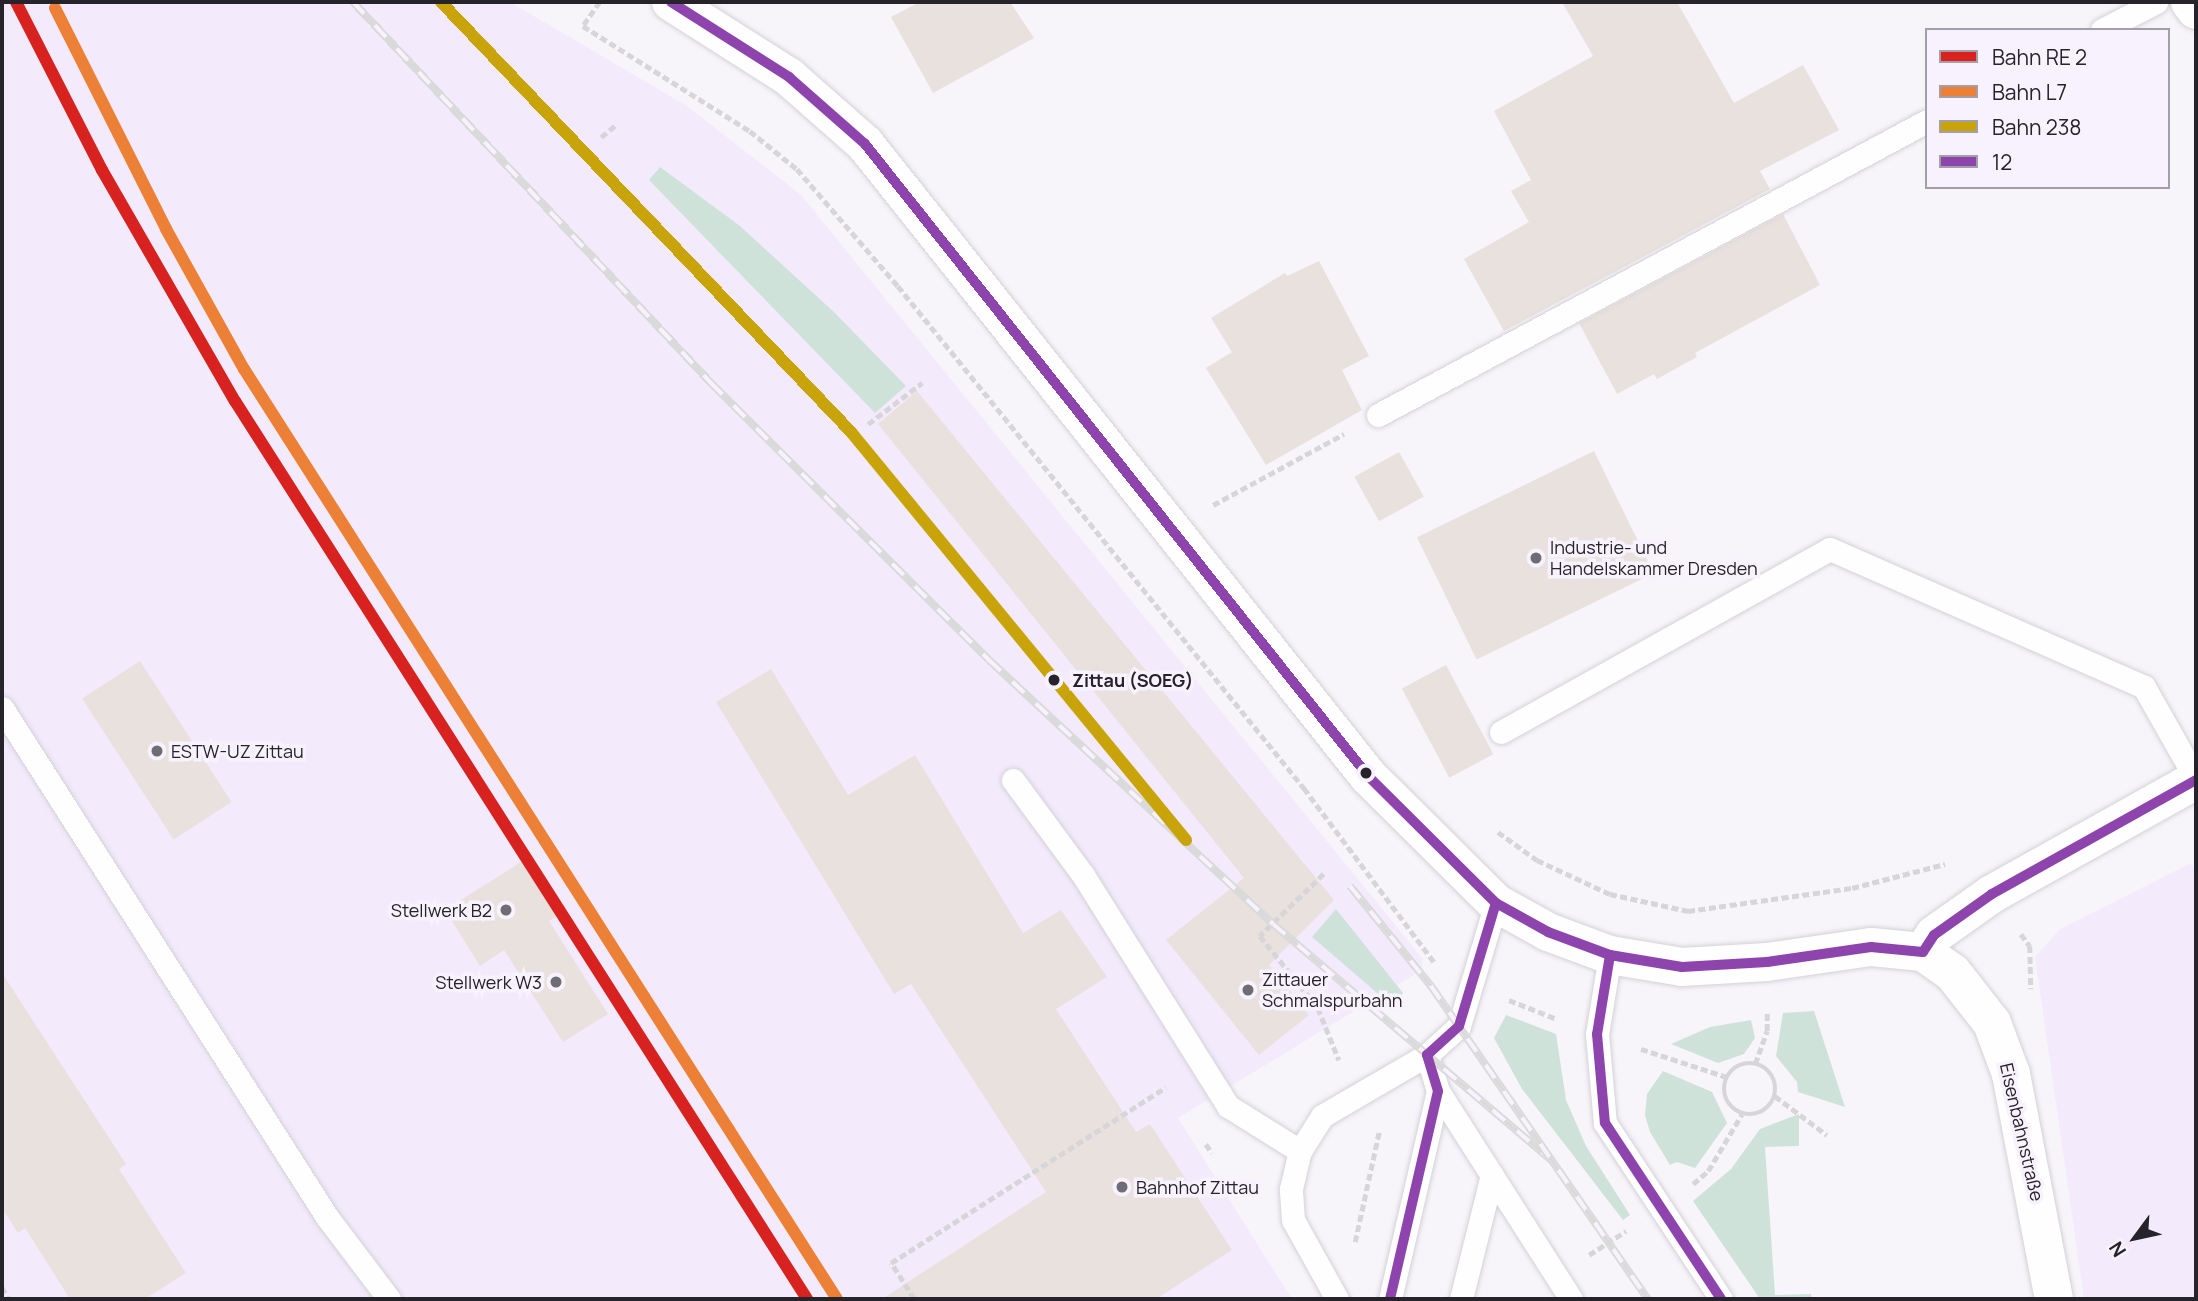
<!DOCTYPE html>
<meta charset="utf-8">
<style>
body{margin:0}
#map{position:relative;width:2198px;height:1301px;overflow:hidden;background:#f7f5fa;font-family:Manrope,sans-serif}
div>[style]{position:absolute}
.built>*{inset:0;background:#f3ebfc}
.green>*{inset:0;background:#cee2da}
.building>*{inset:0;background:#e8e1dd;transform-origin:0 0}
.path>*{height:4.5px;margin-top:-2.25px;transform-origin:0;background:repeating-linear-gradient(90deg,#d6d5d7 0 7px,transparent 0 10.5px)}
.path>.ring{margin:-2.25px;padding:0;box-sizing:content-box;background:none;border:4.5px solid #d6d5d7;border-radius:50%}
.roads{filter:drop-shadow(0 0 2px #d4d1d7) drop-shadow(0 0 2px #d4d1d7)}
.lane>*{height:23px;margin:-11.5px;padding:0 11.5px;transform-origin:11.5px;border-radius:11.5px;background:#fefefe}
.street>*{height:38px;margin:-19px;padding:0 19px;transform-origin:19px;border-radius:19px;background:#fefefe}
.rail>*{height:8px;margin-top:-4px;transform-origin:0;background:repeating-linear-gradient(90deg,#f7f2fd 0 16px,#dadadb 0 32px);box-sizing:border-box;border-block:2px solid #dadadb}
.bus-1>*{height:10px;margin:-5px;padding:0 5px;transform-origin:5px;border-radius:5px;background:#8e44ad}
.rail-1>*{height:12px;margin:-6px;padding:0 6px;transform-origin:6px;border-radius:6px;background:#d7221f}
.rail-2>*{height:12px;margin:-6px;padding:0 6px;transform-origin:6px;border-radius:6px;background:#ed8037}
.rail-3>*{height:12px;margin:-6px;padding:0 6px;transform-origin:6px;border-radius:6px;background:#c9a30a}
.dots>*{width:19px;height:19px;translate:-50% -50%;box-sizing:border-box;border:4px solid #f7f2fd;border-radius:50%}
span{translate:-50% -50%;white-space:nowrap;text-align:center;line-height:1.15;-webkit-text-stroke:7px #f7f2fd;paint-order:stroke}
.poi-label{font-size:18px;color:#26232a}
.left{translate:0 -50%;text-align:left}
.right{translate:-100% -50%;text-align:right}
.stop-label{font-size:18px;color:#26232a;font-weight:700}
.street-label{font-size:18px;color:#26232a}
.frame{position:absolute;inset:0;border:4px solid #26232a;pointer-events:none}
.legend{position:absolute;left:1925px;top:28px;width:245px;height:161px;box-sizing:border-box;background:#f7f2fd;border:2px solid #a39fa9;margin:0;padding:9px 12px;list-style:none;font-size:21px;color:#26232a}
.legend li{display:flex;align-items:center;gap:14px;height:35px}
.legend b{width:35px;border:2px solid #a39fa9}
.north{position:absolute;left:2100px;top:1203px;width:70px;height:70px;-webkit-text-stroke:5px #f7f2fd;paint-order:stroke;rotate:237deg;font-size:19px;font-weight:700;line-height:28px;text-align:center;color:#26232a}
.north::after{content:'';display:block;margin:auto;width:24px;height:32px;background:#26232a;clip-path:polygon(50% 0,100% 100%,50% 72%,0 100%)}
</style>
<div id="map">
<div class="built">
<i style="clip-path:polygon(2px 2px,510px 2px,687px 106px,801px 195px,1423px 959px,1422px 970px,1178px 1118px,1292px 1299px,2px 1299px)"></i>
<i style="clip-path:polygon(2191px 863px,2196px 873px,2196px 1299px,2084px 1299px,2035px 957px,2060px 929px)"></i>
</div>
<div class="green">
<i style="clip-path:polygon(660px 167px,740px 226px,835px 313px,906px 386px,875px 413px,649px 180px)"></i>
<i style="clip-path:polygon(1336px 909px,1403px 993px,1391px 1005px,1312px 937px)"></i>
<i style="clip-path:polygon(1814px 1011px,1845px 1107px,1798px 1092px,1797px 1082px,1776px 1056px,1783px 1013px)"></i>
<i style="clip-path:polygon(1506px 1015px,1556px 1034px,1566px 1100px,1586px 1146px,1630px 1215px,1623px 1220px,1522px 1089px,1494px 1038px)"></i>
<i style="clip-path:polygon(1751px 1020px,1755px 1038px,1744px 1054px,1718px 1063px,1671px 1044px,1710px 1027px)"></i>
<i style="clip-path:polygon(1663px 1071px,1712px 1092px,1727px 1123px,1695px 1168px,1677px 1162px,1670px 1165px,1650px 1132px,1645px 1115px,1647px 1094px)"></i>
<i style="clip-path:polygon(1799px 1114px,1799px 1146px,1765px 1147px,1775px 1295px,1811px 1294px,1812px 1299px,1760px 1299px,1693px 1201px,1731px 1169px,1760px 1129px)"></i>
</div>
<div class="building">
<i style="clip-path:polygon(920px 2px,1010px 2px,1034px 38px,933px 93px,891px 17px)"></i>
<i style="clip-path:polygon(1562px 2px,1677px 2px,1734px 103px,1803px 65px,1839px 130px,1760px 171px,1770px 189px,1504px 331px,1464px 259px,1529px 222px,1511px 191px,1531px 180px,1494px 111px,1593px 56px)"></i>
<i style="clip-path:polygon(1783px 214px,1820px 285px,1695px 353px,1697px 357px,1657px 379px,1654px 374px,1617px 394px,1579px 323px)"></i>
<i style="clip-path:polygon(1319px 261px,1369px 356px,1342px 370px,1362px 410px,1266px 465px,1206px 368px,1232px 352px,1211px 318px,1285px 273px,1287px 276px)"></i>
<i style="clip-path:polygon(917px 391px,1334px 900px,1269px 965px,1309px 1015px,1259px 1055px,1166px 940px,1244px 878px,878px 424px)"></i>
<i style="left:1594px;top:451px;width:136px;height:197px;rotate:64deg"></i>
<i style="left:1399px;top:452px;width:51px;height:51px;rotate:61deg"></i>
<i style="left:140px;top:661px;width:168px;height:69px;rotate:57deg"></i>
<i style="left:1446px;top:665px;width:101px;height:50px;rotate:62deg"></i>
<i style="clip-path:polygon(771px 669px,848px 795px,915px 755px,1023px 933px,1061px 910px,1107px 977px,1056px 1009px,1136px 1132px,1150px 1124px,1232px 1250px,1156px 1299px,882px 1299px,1046px 1192px,911px 984px,894px 994px,716px 702px)"></i>
<i style="clip-path:polygon(532px 855px,567px 911px,549px 921px,608px 1014px,563px 1042px,504px 950px,480px 966px,445px 910px)"></i>
<i style="clip-path:polygon(2px 973px,126px 1164px,119px 1169px,186px 1273px,145px 1299px,70px 1299px,25px 1228px,18px 1233px,2px 1208px)"></i>
</div>
<div class="path">
<i style="left:600px;top:2px;width:29px;rotate:125deg"></i>
<i style="left:583px;top:26px;width:197px;rotate:32.2deg"></i>
<i style="left:750px;top:131px;width:60px;rotate:39deg"></i>
<i style="left:797px;top:169px;width:155px;rotate:49.2deg"></i>
<i style="left:898px;top:286px;width:646px;rotate:51.04deg"></i>
<i style="left:1304px;top:788px;width:217px;rotate:53.2deg"></i>
<i style="left:601px;top:137px;width:21px;rotate:-39deg"></i>
<i style="left:868px;top:424px;width:68px;rotate:-37.2deg"></i>
<i style="left:1213px;top:505px;width:149px;rotate:-28.5deg"></i>
<i style="left:1498px;top:832px;width:48px;rotate:35.7deg"></i>
<i style="left:1537px;top:860px;width:81px;rotate:25deg"></i>
<i style="left:1610px;top:894px;width:80px;rotate:12.3deg"></i>
<i style="left:1688px;top:911px;width:166px;rotate:-8deg"></i>
<i style="left:1852px;top:888px;width:96px;rotate:-14.5deg"></i>
<i style="left:1324px;top:874px;width:89px;rotate:135.9deg"></i>
<i style="left:1260px;top:936px;width:92px;rotate:51.1deg"></i>
<i style="left:1318px;top:1008px;width:56px;rotate:68deg"></i>
<i style="left:2021px;top:934px;width:15px;rotate:53deg"></i>
<i style="left:2030px;top:946px;width:43px;rotate:88.7deg"></i>
<i style="left:1509px;top:1000px;width:52px;rotate:21.6deg"></i>
<i style="left:1641px;top:1049px;width:90px;rotate:18deg"></i>
<i class="ring" style="left:1724px;top:1063px;width:47.5px;height:47.5px"></i>
<i style="left:1755px;top:1064px;width:35px;rotate:-70deg"></i>
<i style="left:1767px;top:1031px;width:20px;rotate:-90deg"></i>
<i style="left:1775px;top:1096px;width:65px;rotate:36.9deg"></i>
<i style="left:1206px;top:1144px;width:11px;rotate:56deg"></i>
<i style="left:1693px;top:1184px;width:20px;rotate:-41deg"></i>
<i style="left:1708px;top:1171px;width:66px;rotate:-59.2deg"></i>
<i style="left:1355px;top:1242px;width:113px;rotate:-77.7deg"></i>
<i style="left:1589px;top:1255px;width:44px;rotate:-33deg"></i>
<i style="left:2px;top:1287px;width:14px;rotate:60deg"></i>
<i style="left:914px;top:1299px;width:43px;rotate:-122.6deg"></i>
<i style="left:891px;top:1263px;width:326px;rotate:-32.6deg"></i>
</div>
<div class="roads">
<div class="lane">
<i style="left:2102px;top:30px;width:61px;rotate:-27.4deg"></i>
<i style="left:1378px;top:415px;width:623px;rotate:-28.17deg"></i>
<i style="left:2px;top:708px;width:604px;rotate:57.44deg"></i>
<i style="left:327px;top:1217px;width:103px;rotate:52.9deg"></i>
<i style="left:1501px;top:732px;width:376px;rotate:-29.1deg"></i>
<i style="left:1830px;top:549px;width:343px;rotate:23.7deg"></i>
<i style="left:2144px;top:687px;width:106px;rotate:60.5deg"></i>
<i style="left:1013px;top:780px;width:118px;rotate:53.6deg"></i>
<i style="left:1083px;top:875px;width:273px;rotate:57.9deg"></i>
<i style="left:1228px;top:1106px;width:85px;rotate:32deg"></i>
<i style="left:1610px;top:955px;width:80px;rotate:99.3deg"></i>
<i style="left:1597px;top:1034px;width:89px;rotate:84.9deg"></i>
<i style="left:1605px;top:1123px;width:211px;rotate:56.6deg"></i>
<i style="left:1427px;top:1055px;width:38px;rotate:73deg"></i>
<i style="left:1438px;top:1091px;width:247px;rotate:57.4deg"></i>
<i style="left:1337px;top:1299px;width:90px;rotate:-119.1deg"></i>
<i style="left:1293px;top:1220px;width:31px;rotate:-94deg"></i>
<i style="left:1291px;top:1189px;width:39px;rotate:-77deg"></i>
<i style="left:1300px;top:1151px;width:41px;rotate:-57.8deg"></i>
<i style="left:1322px;top:1116px;width:121px;rotate:-30.2deg"></i>
<i style="left:1427px;top:1055px;width:43px;rotate:-42.2deg"></i>
<i style="left:1459px;top:1026px;width:128px;rotate:-73.3deg"></i>
<i style="left:1390px;top:1299px;width:213px;rotate:-77deg"></i>
<i style="left:1461px;top:1299px;width:128px;rotate:-76deg"></i>
</div>
<div class="street">
<i style="left:671px;top:2px;width:140px;rotate:32.4deg"></i>
<i style="left:789px;top:77px;width:101px;rotate:41.4deg"></i>
<i style="left:865px;top:144px;width:808px;rotate:51.48deg"></i>
<i style="left:1368px;top:776px;width:180px;rotate:44.8deg"></i>
<i style="left:1496px;top:903px;width:60px;rotate:29.1deg"></i>
<i style="left:1548px;top:932px;width:66px;rotate:20.4deg"></i>
<i style="left:1610px;top:955px;width:73px;rotate:9.5deg"></i>
<i style="left:1682px;top:967px;width:85px;rotate:-3.4deg"></i>
<i style="left:1767px;top:962px;width:105px;rotate:-8.2deg"></i>
<i style="left:1871px;top:947px;width:52px;rotate:5.5deg"></i>
<i style="left:1923px;top:952px;width:35px;rotate:35deg"></i>
<i style="left:1952px;top:972px;width:65px;rotate:51.9deg"></i>
<i style="left:1992px;top:1023px;width:54px;rotate:69.6deg"></i>
<i style="left:2011px;top:1074px;width:229px;rotate:79.2deg"></i>
<i style="left:2190px;top:2px;width:10px;rotate:53deg"></i>
<i style="left:1923px;top:952px;width:20px;rotate:-57deg"></i>
<i style="left:1934px;top:935px;width:71px;rotate:-35.3deg"></i>
<i style="left:1992px;top:894px;width:234px;rotate:-29.2deg"></i>
</div>
</div>
<div class="rail">
<i style="left:353px;top:2px;width:523px;rotate:46.78deg"></i>
<i style="left:711px;top:383px;width:392px;rotate:44.9deg"></i>
<i style="left:989px;top:660px;width:388px;rotate:42.9deg"></i>
<i style="left:1273px;top:924px;width:366px;rotate:40.3deg"></i>
<i style="left:1350px;top:886px;width:129px;rotate:51deg"></i>
<i style="left:1431px;top:986px;width:381px;rotate:55.3deg"></i>
</div>
<div class="bus-1">
<i style="left:671px;top:2px;width:140px;rotate:32.4deg"></i>
<i style="left:789px;top:77px;width:101px;rotate:41.4deg"></i>
<i style="left:865px;top:144px;width:808px;rotate:51.48deg"></i>
<i style="left:1368px;top:776px;width:180px;rotate:44.8deg"></i>
<i style="left:1496px;top:903px;width:60px;rotate:29.1deg"></i>
<i style="left:1548px;top:932px;width:66px;rotate:20.4deg"></i>
<i style="left:1610px;top:955px;width:73px;rotate:9.5deg"></i>
<i style="left:1682px;top:967px;width:85px;rotate:-3.4deg"></i>
<i style="left:1767px;top:962px;width:105px;rotate:-8.2deg"></i>
<i style="left:1871px;top:947px;width:52px;rotate:5.5deg"></i>
<i style="left:1923px;top:952px;width:20px;rotate:-57deg"></i>
<i style="left:1934px;top:935px;width:71px;rotate:-35.3deg"></i>
<i style="left:1992px;top:894px;width:234px;rotate:-29.2deg"></i>
<i style="left:1610px;top:955px;width:80px;rotate:99.3deg"></i>
<i style="left:1597px;top:1034px;width:89px;rotate:84.9deg"></i>
<i style="left:1605px;top:1123px;width:211px;rotate:56.6deg"></i>
<i style="left:1427px;top:1055px;width:43px;rotate:-42.2deg"></i>
<i style="left:1459px;top:1026px;width:128px;rotate:-73.3deg"></i>
<i style="left:1390px;top:1299px;width:213px;rotate:-77deg"></i>
<i style="left:1438px;top:1091px;width:38px;rotate:-107deg"></i>
</div>
<div class="rail-1">
<i style="left:16px;top:2px;width:189px;rotate:62.9deg"></i>
<i style="left:102px;top:170px;width:267px;rotate:60.1deg"></i>
<i style="left:235px;top:401px;width:1065px;rotate:57.5deg"></i>
</div>
<div class="rail-2">
<i style="left:55px;top:8px;width:247px;rotate:63.3deg"></i>
<i style="left:166px;top:229px;width:160px;rotate:60.9deg"></i>
<i style="left:244px;top:369px;width:1103px;rotate:57.48deg"></i>
</div>
<div class="rail-3">
<i style="left:441px;top:2px;width:594px;rotate:46.36deg"></i>
<i style="left:851px;top:432px;width:528px;rotate:50.61deg"></i>
</div>
<div class="dots">
<i style="left:1536px;top:558px;background:#6f6c73"></i>
<i style="left:1054px;top:680px;background:#26232a"></i>
<i style="left:157px;top:751px;background:#6f6c73"></i>
<i style="left:1366px;top:773px;background:#26232a"></i>
<i style="left:506px;top:910px;background:#6f6c73"></i>
<i style="left:556px;top:982px;background:#6f6c73"></i>
<i style="left:1248px;top:990px;background:#6f6c73"></i>
<i style="left:1122px;top:1187px;background:#6f6c73"></i>
</div>
<div class="poi-label">
<span class="left" style="left:1550px;top:558px">Industrie- und<br>Handelskammer Dresden</span>
<span class="left" style="left:171px;top:751px">ESTW-UZ Zittau</span>
<span class="right" style="left:492px;top:910px">Stellwerk B2</span>
<span class="left" style="left:1262px;top:990px">Zittauer<br>Schmalspurbahn</span>
<span class="right" style="left:542px;top:982px">Stellwerk W3</span>
<span class="left" style="left:1136px;top:1187px">Bahnhof Zittau</span>
</div>
<div class="stop-label">
<span class="left" style="left:1072px;top:680px">Zittau (SOEG)</span>
</div>
<div class="street-label">
<span style="left:2022px;top:1132px;rotate:77deg">Eisenbahnstraße</span>
</div>
<div class="frame"></div>
<ul class="legend">
<li><b style="height:9px;background:#d7221f"></b>Bahn RE 2</li>
<li><b style="height:9px;background:#ed8037"></b>Bahn L7</li>
<li><b style="height:9px;background:#c9a30a"></b>Bahn 238</li>
<li><b style="height:9px;background:#8e44ad"></b>12</li>
</ul>
<div class="north">N</div>
</div>
